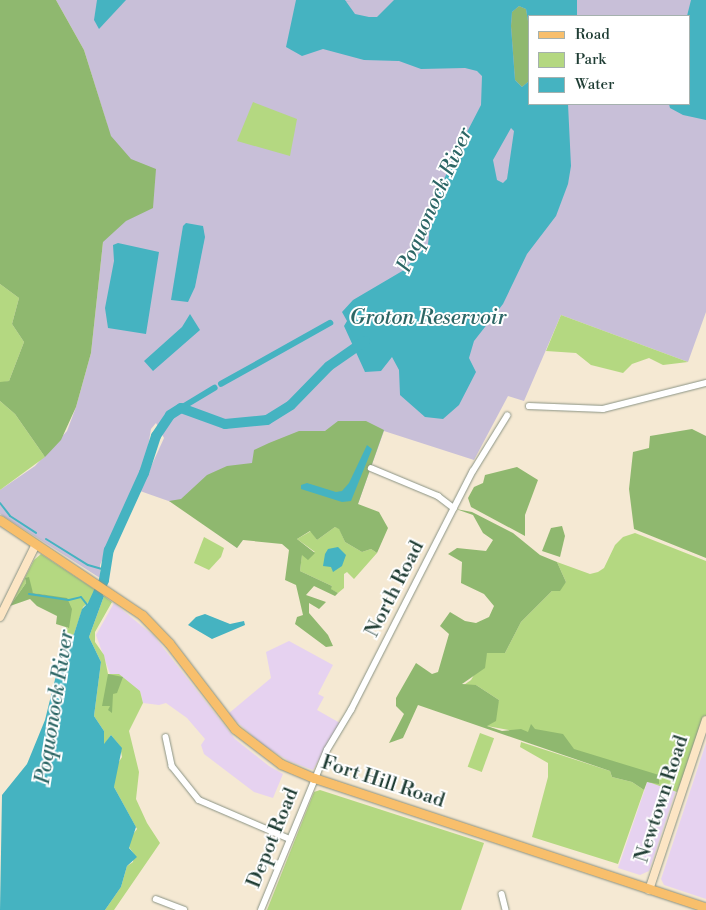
<!DOCTYPE html>
<style>
body{margin:0}
#map{position:relative;width:706px;height:910px;overflow:hidden;background:#f5e9d3;font-family:"Libre Bodoni",serif}
div>[style]{position:absolute}
.built>*{inset:0;background:#e6d2f0}
.industrial>*{inset:0;background:#c8bfd8}
.green>*{inset:0;background:#b4d881;transform-origin:0 0}
.forest>*{inset:0;background:#8fb86f}
.water>*{inset:0;background:#45b3c1}
.stream>*{height:2px;margin:-1px;padding:0 1px;transform-origin:1px;border-radius:1px;background:#45b3c1}
.canal>*{height:5.5px;margin:-2.75px;padding:0 2.75px;transform-origin:2.75px;border-radius:2.75px;background:#45b3c1}
.river>*{height:10px;margin:-5px;padding:0 5px;transform-origin:5px;border-radius:5px;background:#45b3c1}
.roads{filter:drop-shadow(0 0 1px #8a9384) drop-shadow(0 0 1px #8a9384)}
.minor>*{height:5.5px;margin:-2.75px;padding:0 2.75px;transform-origin:2.75px;border-radius:2.75px;background:#fff}
.secondary>*{height:8px;margin:-4px;padding:0 4px;transform-origin:4px;border-radius:4px;background:#fce5c4}
.primary>*{height:9px;margin:-4.5px;padding:0 4.5px;transform-origin:4.5px;border-radius:4.5px;background:#f8bf6c}
span{translate:-50% -50%;white-space:nowrap;text-align:center;line-height:1.15;-webkit-text-stroke:4px #fff;paint-order:stroke}
.street-label{font-size:20px;color:#1f3d34}
.water-label{font-size:21px;color:#2c6665;font-style:italic}
.legend{position:absolute;left:528px;top:15px;width:162px;height:90px;box-sizing:border-box;background:#fff;border:1px solid #a5b1ae;margin:0;padding:6px 9px;list-style:none;font-size:15px;color:#1f3d34}
.legend li{display:flex;align-items:center;gap:10px;height:25px}
.legend b{width:25px;border:1px solid #a5b1ae}
</style>
<div id="map">
<div class="built">
<i style="clip-path:polygon(114px 603px,154px 636px,235px 739px,269px 766px,283px 774px,273px 798px,254px 792px,204px 754px,201px 745px,205px 739px,187px 718px,166px 703px,159px 705px,143px 703px,140px 691px,110px 674px,96px 635px)"></i>
<i style="clip-path:polygon(289px 641px,333px 665px,318px 694px,324px 697px,317px 710px,340px 723px,313px 770px,289px 761px,263px 745px,228px 714px,271px 678px,266px 652px)"></i>
<i style="clip-path:polygon(706px 743px,706px 899px,664px 885px,661px 879px)"></i>
<i style="clip-path:polygon(648px 780px,676px 790px,649px 871px,640px 875px,618px 868px)"></i>
</div>
<div class="industrial">
<i style="clip-path:polygon(evenodd,56px 0,706px 0,706px 312px,688px 362px,561px 315px,524px 401px,508px 396px,474px 460px,384px 431px,354px 515px,265px 506px,237px 548px,177px 504px,140px 491px,164px 438px,156px 423px,151px 429px,146px 459px,100px 565px,100px 578px,0 514px,0 490px,35px 466px,67px 431px,76px 407px,91px 353px,103px 242px,107px 124px,84px 50px,56px 0,530px 16px,690px 16px,690px 104px,530px 104px,530px 16px)"></i>
</div>
<div class="green">
<i style="clip-path:polygon(253px 102px,297px 119px,290px 156px,237px 141px)"></i>
<i style="clip-path:polygon(0 284px,19px 298px,12px 324px,24px 342px,9px 381px,5px 382px,0 382px)"></i>
<i style="clip-path:polygon(561px 315px,688px 362px,663px 365px,649px 358px,632px 364px,623px 373px,591px 365px,576px 353px,546px 351px)"></i>
<i style="clip-path:polygon(0 401px,15px 414px,45px 457px,0 490px)"></i>
<i style="clip-path:polygon(335px 527px,339px 528px,345px 542px,362px 552px,371px 549px,377px 553px,354px 579px,347px 572px,344px 574px,344px 588px,338px 593px,330px 589px,332px 586px,300px 571px,302px 554px,315px 552px,297px 539px,311px 531px,317px 540px)"></i>
<i style="clip-path:polygon(635px 533px,706px 561px,706px 720px,677px 792px,525px 739px,514px 731px,487px 726px,499px 700px,476px 685px,461px 687px,471px 680px,487px 653px,505px 653px,521px 622px,552px 591px,566px 582px,557px 562px,590px 574px,598px 572px,604px 568px,615px 545px,623px 537px)"></i>
<i style="clip-path:polygon(204px 537px,224px 548px,221px 557px,209px 570px,194px 563px)"></i>
<i style="clip-path:polygon(41px 554px,94px 589px,92px 599px,83px 607px,74px 634px,63px 648px,66px 627px,68px 628px,61px 598px,33px 593px,25px 578px,26px 583px,10px 606px,34px 560px)"></i>
<i style="clip-path:polygon(104px 596px,112px 602px,95px 632px,95px 642px,104px 655px,108px 674px,119px 674px,140px 691px,143px 703px,129px 731px,139px 772px,136px 799px,147px 823px,160px 843px,114px 910px,105px 910px,121px 887px,127px 866px,133px 862px,134px 854px,129px 847px,130px 838px,137px 829px,114px 787px,115px 768px,122px 757px,120px 746px,111px 735px,104px 745px,104px 731px,94px 716px,101px 662px,89px 637px)"></i>
<i style="left:480px;top:733px;width:15px;height:36px;rotate:20deg"></i>
<i style="clip-path:polygon(521px 742px,610px 771px,612px 777px,632px 782px,644px 790px,618px 864px,532px 837px,548px 777px,548px 763px,520px 747px)"></i>
<i style="clip-path:polygon(320px 790px,484px 843px,461px 910px,267px 910px,314px 792px)"></i>
</div>
<div class="forest">
<i style="clip-path:polygon(0 0,56px 0,84px 50px,111px 136px,131px 159px,156px 169px,153px 208px,126px 221px,103px 242px,91px 353px,76px 407px,61px 440px,45px 457px,15px 414px,0 401px,0 382px,9px 381px,24px 342px,12px 324px,19px 298px,0 284px)"></i>
<i style="clip-path:polygon(519px 6px,526px 9px,528px 21px,528px 82px,522px 87px,515px 80px,511px 26px,512px 12px)"></i>
<i style="clip-path:polygon(338px 421px,366px 421px,384px 430px,358px 504px,379px 512px,388px 528px,377px 553px,371px 549px,362px 552px,345px 542px,339px 529px,335px 527px,317px 540px,310px 531px,297px 539px,315px 553px,308px 560px,302px 555px,300px 571px,332px 586px,331px 589px,338px 593px,335px 596px,314px 586px,306px 595px,326px 602px,319px 609px,309px 603px,309px 613px,328px 635px,333px 646px,326px 647px,295px 624px,297px 617px,303px 615px,296px 585px,285px 580px,289px 550px,282px 544px,243px 540px,237px 548px,169px 501px,181px 499px,207px 475px,227px 466px,252px 463px,254px 450px,269px 443px,299px 431px,325px 431px)"></i>
<i style="clip-path:polygon(692px 429px,706px 436px,706px 558px,634px 529px,629px 489px,633px 452px,649px 448px,650px 436px)"></i>
<i style="clip-path:polygon(517px 467px,538px 480px,525px 515px,525px 536px,471px 507px,468px 498px,474px 487px,483px 483px,485px 475px)"></i>
<i style="clip-path:polygon(456px 509px,472px 512px,513px 533px,540px 555px,557px 562px,566px 582px,560px 591px,552px 591px,521px 622px,505px 653px,487px 653px,485px 668px,462px 684px,476px 685px,499px 700px,496px 721px,487px 726px,502px 731px,521px 729px,528px 732px,531px 724px,535px 729px,563px 734px,574px 749px,659px 775px,659px 784px,647px 782px,644px 790px,632px 782px,612px 777px,610px 771px,418px 705px,403px 738px,389px 743px,404px 714px,396px 706px,396px 698px,416px 663px,432px 674px,438px 672px,449px 634px,440px 626px,450px 612px,465px 621px,476px 623px,489px 617px,494px 606px,484px 594px,461px 583px,462px 562px,448px 554px,457px 548px,486px 551px,493px 540px,483px 533px,473px 515px)"></i>
<i style="clip-path:polygon(562px 526px,565px 536px,560px 557px,542px 551px,551px 528px)"></i>
<i style="clip-path:polygon(29px 577px,33px 593px,67px 598px,72px 609px,69px 628px,56px 624px,57px 616px,37px 606px,30px 599px,10px 606px,26px 583px,25px 578px)"></i>
<i style="clip-path:polygon(108px 674px,123px 677px,117px 693px,113px 694px,112px 713px,108px 710px,110px 706px,102px 706px)"></i>
</div>
<div class="water">
<i style="clip-path:polygon(97px 0,126px 0,99px 29px,94px 20px)"></i>
<i style="clip-path:polygon(evenodd,296px 0,345px 0,355px 14px,369px 17px,377px 17px,394px 0,577px 0,577px 16px,530px 16px,530px 104px,568px 104px,571px 166px,568px 184px,556px 216px,527px 254px,503px 304px,474px 341px,469px 358px,476px 372px,459px 405px,443px 419px,425px 417px,400px 395px,399px 370px,392px 357px,381px 371px,365px 372px,344px 326px,347px 321px,342px 312px,353px 300px,404px 270px,428px 244px,432px 209px,450px 165px,481px 105px,482px 76px,477px 71px,465px 68px,421px 69px,399px 61px,364px 60px,323px 49px,302px 56px,286px 47px,296px 0,519px 6px,526px 9px,528px 21px,528px 82px,522px 87px,515px 80px,511px 26px,512px 12px,519px 6px,296px 0,511px 128px,514px 131px,507px 179px,503px 183px,497px 180px,493px 160px,511px 128px)"></i>
<i style="clip-path:polygon(691px 0,706px 0,706px 120px,683px 115px,670px 108px,669px 104px,690px 104px,687px 16px)"></i>
<i style="clip-path:polygon(186px 223px,203px 226px,205px 237px,195px 287px,188px 302px,171px 300px,183px 226px)"></i>
<i style="clip-path:polygon(118px 243px,159px 252px,146px 334px,108px 328px,105px 308px,114px 261px,113px 245px)"></i>
<i style="clip-path:polygon(190px 314px,200px 330px,153px 371px,144px 361px,182px 327px)"></i>
<i style="clip-path:polygon(367px 445px,372px 449px,351px 501px,342px 502px,301px 489px,301px 485px,307px 483px,336px 492px,342px 491px,349px 483px)"></i>
<i style="clip-path:polygon(338px 547px,346px 555px,342px 566px,333px 572px,331px 567px,323px 566px,325px 554px,328px 549px)"></i>
<i style="clip-path:polygon(94px 589px,104px 596px,89px 637px,101px 662px,94px 716px,104px 731px,104px 744px,111px 735px,122px 748px,114px 787px,136px 827px,129px 848px,137px 857px,127px 866px,121px 887px,105px 910px,0 910px,2px 795px,27px 764px,45px 720px,64px 643px,74px 634px,82px 609px,92px 599px)"></i>
<i style="clip-path:polygon(205px 614px,230px 624px,244px 621px,245px 625px,212px 639px,188px 625px,196px 617px)"></i>
</div>
<div class="stream">
<i style="left:0;top:503px;width:16px;rotate:52deg"></i>
<i style="left:10px;top:516px;width:31px;rotate:33deg"></i>
<i style="left:46px;top:539px;width:49px;rotate:31.8deg"></i>
<i style="left:88px;top:565px;width:18px;rotate:16deg"></i>
<i style="left:29px;top:594px;width:40px;rotate:8.5deg"></i>
<i style="left:69px;top:600px;width:12px;rotate:-14deg"></i>
<i style="left:81px;top:597px;width:11px;rotate:52deg"></i>
</div>
<div class="canal">
<i style="left:221px;top:384px;width:125px;rotate:-29.2deg"></i>
<i style="left:181px;top:408px;width:39px;rotate:-31deg"></i>
</div>
<div class="river">
<i style="left:93px;top:604px;width:26px;rotate:-65deg"></i>
<i style="left:104px;top:580px;width:30px;rotate:-81deg"></i>
<i style="left:109px;top:550px;width:85px;rotate:-65.6deg"></i>
<i style="left:144px;top:473px;width:39px;rotate:-72deg"></i>
<i style="left:156px;top:436px;width:25px;rotate:-56deg"></i>
<i style="left:170px;top:415px;width:13px;rotate:-32deg"></i>
<i style="left:181px;top:408px;width:47px;rotate:20deg"></i>
<i style="left:225px;top:424px;width:42px;rotate:-5.4deg"></i>
<i style="left:267px;top:420px;width:28px;rotate:-32deg"></i>
<i style="left:291px;top:405px;width:54px;rotate:-45.7deg"></i>
<i style="left:329px;top:366px;width:44px;rotate:-34.8deg"></i>
</div>
<div class="roads">
<div class="minor">
<i style="left:529px;top:406px;width:74px;rotate:2.3deg"></i>
<i style="left:603px;top:409px;width:106px;rotate:-14.2deg"></i>
<i style="left:371px;top:468px;width:73px;rotate:22.7deg"></i>
<i style="left:438px;top:496px;width:20px;rotate:37deg"></i>
<i style="left:166px;top:737px;width:30px;rotate:78deg"></i>
<i style="left:172px;top:766px;width:43px;rotate:51.5deg"></i>
<i style="left:199px;top:800px;width:99px;rotate:23.2deg"></i>
<i style="left:502px;top:894px;width:16px;rotate:76deg"></i>
<i style="left:156px;top:899px;width:30px;rotate:21deg"></i>
<i style="left:261px;top:910px;width:173px;rotate:-67.6deg"></i>
<i style="left:327px;top:750px;width:47px;rotate:-59deg"></i>
<i style="left:351px;top:710px;width:268px;rotate:-63deg"></i>
<i style="left:473px;top:471px;width:65px;rotate:-58.3deg"></i>
</div>
<div class="secondary">
<i style="left:0;top:617px;width:81px;rotate:-63.7deg"></i>
<i style="left:649px;top:890px;width:179px;rotate:-71.5deg"></i>
</div>
<div class="primary">
<i style="left:0;top:520px;width:171px;rotate:33.8deg"></i>
<i style="left:142px;top:615px;width:39px;rotate:46deg"></i>
<i style="left:169px;top:643px;width:108px;rotate:52.5deg"></i>
<i style="left:235px;top:729px;width:58px;rotate:37.3deg"></i>
<i style="left:281px;top:764px;width:36px;rotate:23deg"></i>
<i style="left:314px;top:778px;width:413px;rotate:18.3deg"></i>
</div>
</div>
<div class="street-label">
<span style="left:395px;top:589px;rotate:-63deg">North Road</span>
<span style="left:383px;top:782px;rotate:18deg">Fort Hill Road</span>
<span style="left:662px;top:799px;rotate:-72deg">Newtown Road</span>
<span style="left:273px;top:838px;rotate:-68deg">Depot Road</span>
</div>
<div class="water-label">
<span style="left:435px;top:200px;rotate:-66deg">Poquonock River</span>
<span style="left:428px;top:318px">Groton Reservoir</span>
<span style="left:55px;top:707px;rotate:-81deg">Poquonock River</span>
</div>
<ul class="legend">
<li><b style="height:6px;background:#f8bf6c"></b>Road</li>
<li><b style="height:14px;background:#b4d881"></b>Park</li>
<li><b style="height:14px;background:#45b3c1"></b>Water</li>
</ul>
</div>
